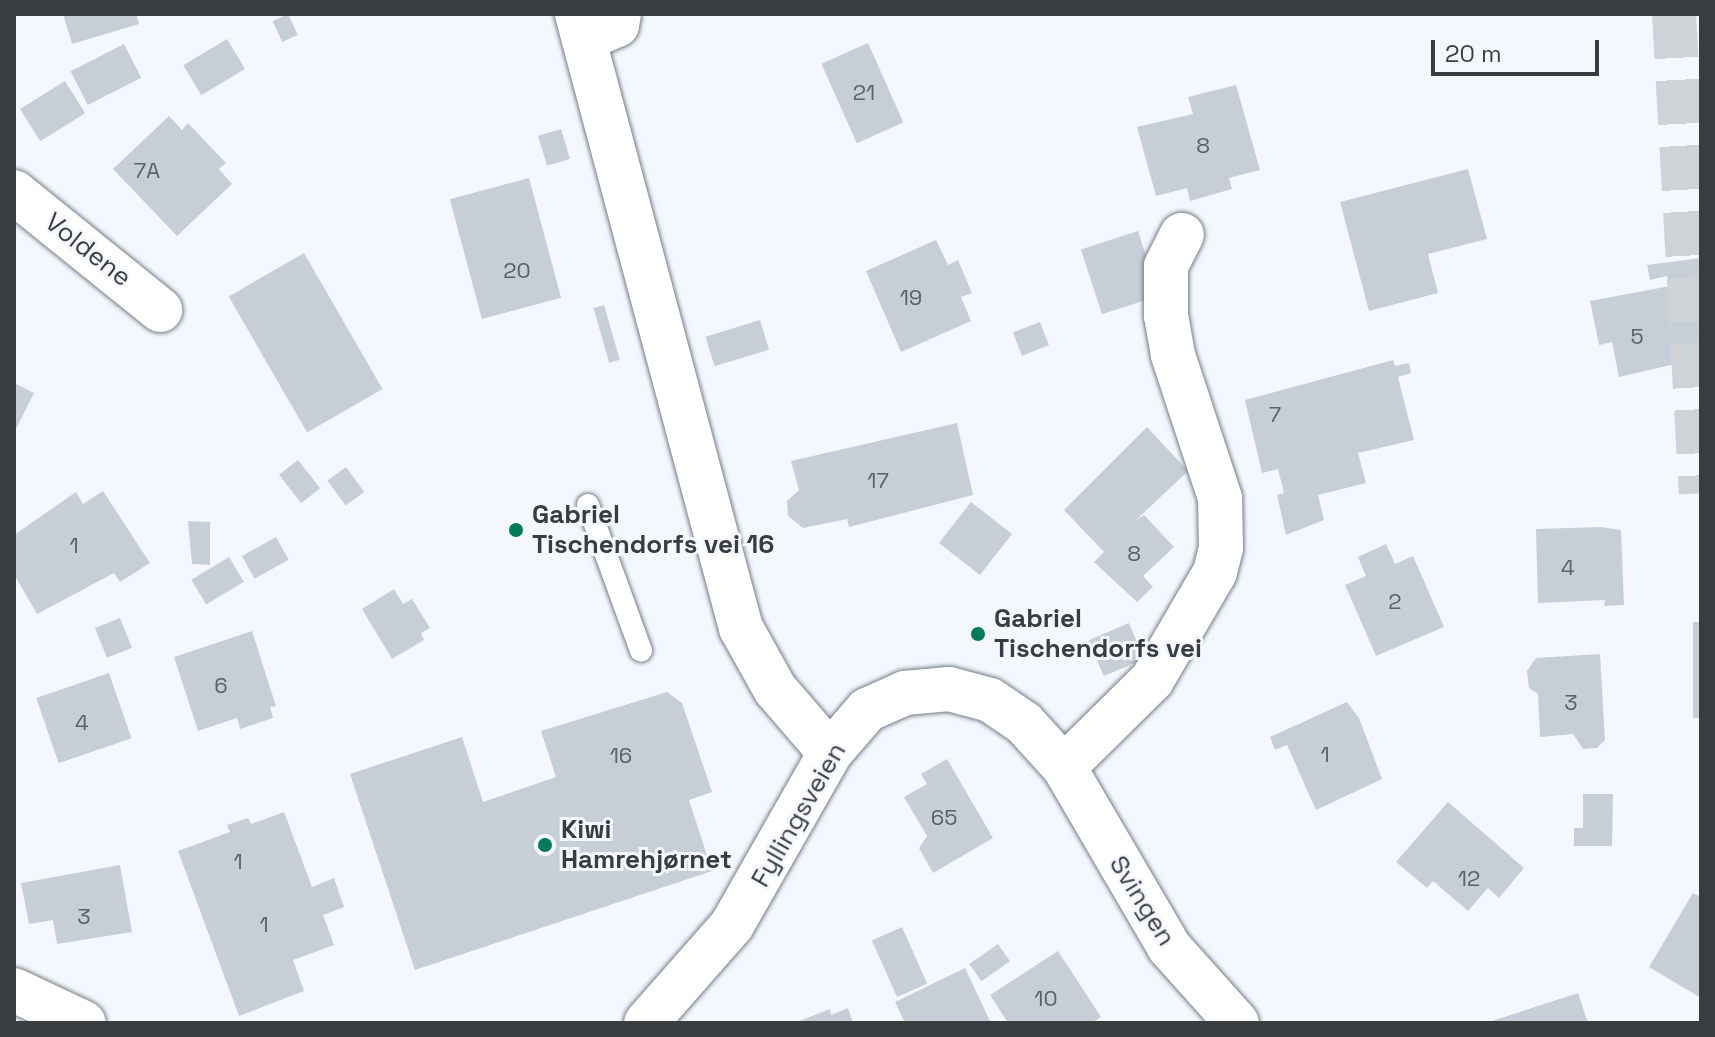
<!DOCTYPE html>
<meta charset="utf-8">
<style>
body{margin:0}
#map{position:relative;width:1715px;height:1037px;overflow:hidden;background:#f4f8fe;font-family:"Space Grotesk",sans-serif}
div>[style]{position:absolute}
.building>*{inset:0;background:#c6ced7;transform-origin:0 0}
.highway-tunnel>*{height:44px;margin-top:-22px;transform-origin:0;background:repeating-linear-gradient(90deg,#cfd3d8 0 44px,transparent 0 66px)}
.roads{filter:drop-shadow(0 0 2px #767d85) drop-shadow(0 0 2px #767d85)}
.lane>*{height:22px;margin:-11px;padding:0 11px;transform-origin:11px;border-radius:11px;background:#fff}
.street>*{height:44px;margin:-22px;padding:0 22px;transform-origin:22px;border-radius:22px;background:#fff}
.secondary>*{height:44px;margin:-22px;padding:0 22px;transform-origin:22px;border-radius:22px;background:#fff}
.dots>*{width:22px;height:22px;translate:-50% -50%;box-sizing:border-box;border:4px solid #f4f8fe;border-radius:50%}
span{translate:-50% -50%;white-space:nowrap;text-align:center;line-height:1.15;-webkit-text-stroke:6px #f4f8fe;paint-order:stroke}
.number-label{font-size:22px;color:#5d6166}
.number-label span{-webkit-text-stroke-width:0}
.street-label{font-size:26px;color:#3a3d40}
.poi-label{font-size:26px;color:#3a3d40;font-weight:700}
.left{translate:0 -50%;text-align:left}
.frame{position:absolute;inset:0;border:16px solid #3a3d40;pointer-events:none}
.scale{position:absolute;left:1431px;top:40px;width:168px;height:36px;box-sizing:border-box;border:4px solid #3a3d40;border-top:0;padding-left:10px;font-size:24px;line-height:28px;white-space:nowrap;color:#3a3d40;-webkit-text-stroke:6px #f4f8fe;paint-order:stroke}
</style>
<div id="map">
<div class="building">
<i style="clip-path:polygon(63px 14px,136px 14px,139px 24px,72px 44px)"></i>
<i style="left:288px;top:14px;width:23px;height:17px;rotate:65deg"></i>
<i style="left:227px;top:39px;width:35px;height:51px;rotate:59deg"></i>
<i style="left:868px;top:43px;width:87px;height:51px;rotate:66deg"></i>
<i style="left:124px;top:44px;width:38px;height:60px;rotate:63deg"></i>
<i style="left:65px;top:81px;width:38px;height:53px;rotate:58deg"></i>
<i style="clip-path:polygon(1236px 85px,1260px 170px,1229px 178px,1232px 189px,1190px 201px,1187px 188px,1156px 196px,1137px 127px,1193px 114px,1188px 97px)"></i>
<i style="clip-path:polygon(169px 116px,182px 130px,188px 123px,226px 163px,219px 169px,232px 184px,177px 236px,113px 169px)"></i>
<i style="left:561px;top:129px;width:31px;height:24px;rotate:73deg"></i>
<i style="clip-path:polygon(1468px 169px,1487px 239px,1428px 254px,1438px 293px,1369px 311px,1340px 202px)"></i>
<i style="left:529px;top:178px;width:124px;height:82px;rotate:75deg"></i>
<i style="left:1138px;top:231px;width:68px;height:60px;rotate:72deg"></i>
<i style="clip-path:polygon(936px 240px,948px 265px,958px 260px,972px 293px,961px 297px,971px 321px,901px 352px,866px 271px)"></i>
<i style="left:304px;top:253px;width:157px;height:87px;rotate:60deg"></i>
<i style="clip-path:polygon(1701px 258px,1701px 358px,1619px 377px,1612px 342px,1599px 345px,1590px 301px,1670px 286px,1667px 276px,1650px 280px,1647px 265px)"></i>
<i style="left:604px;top:305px;width:57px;height:11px;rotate:74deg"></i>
<i style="left:760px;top:320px;width:31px;height:57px;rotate:73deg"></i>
<i style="left:1040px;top:322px;width:25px;height:29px;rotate:69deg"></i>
<i style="clip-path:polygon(1393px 360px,1395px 366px,1409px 363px,1411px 373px,1398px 377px,1414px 440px,1358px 453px,1366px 483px,1318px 495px,1324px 520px,1286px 535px,1277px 495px,1284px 493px,1278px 469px,1262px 473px,1245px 400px)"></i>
<i style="clip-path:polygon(14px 383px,34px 393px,14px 433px)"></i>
<i style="clip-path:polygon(957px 423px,973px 495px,849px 527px,847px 519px,803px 528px,788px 516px,787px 501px,799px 490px,791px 461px)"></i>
<i style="clip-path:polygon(1147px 427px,1188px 471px,1135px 521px,1144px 515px,1174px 547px,1143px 576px,1153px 587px,1137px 602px,1094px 562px,1104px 552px,1064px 510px)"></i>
<i style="left:298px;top:460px;width:36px;height:24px;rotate:52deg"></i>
<i style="left:346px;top:467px;width:31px;height:23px;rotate:54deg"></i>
<i style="clip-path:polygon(103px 491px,150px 563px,120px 582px,114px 573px,37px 614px,14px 574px,14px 535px,76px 492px,83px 504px)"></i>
<i style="left:971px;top:502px;width:52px;height:52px;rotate:38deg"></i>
<i style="clip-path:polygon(188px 521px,210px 522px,210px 565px,192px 564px)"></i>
<i style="clip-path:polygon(1601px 527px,1621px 530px,1624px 605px,1604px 606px,1605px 600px,1538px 603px,1536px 529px)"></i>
<i style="left:276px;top:537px;width:26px;height:39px;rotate:61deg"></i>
<i style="clip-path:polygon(1386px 544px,1395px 564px,1413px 556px,1444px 627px,1376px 656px,1345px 585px,1366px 576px,1358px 557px)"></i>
<i style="left:229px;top:557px;width:29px;height:44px;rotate:59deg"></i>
<i style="clip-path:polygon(394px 589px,403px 604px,412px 599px,430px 628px,421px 633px,424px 640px,392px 659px,362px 609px)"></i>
<i style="left:120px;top:618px;width:32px;height:27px;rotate:68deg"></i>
<i style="left:1693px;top:622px;width:8px;height:96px"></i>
<i style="left:1129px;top:623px;width:39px;height:44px;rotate:67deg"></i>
<i style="clip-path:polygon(252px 631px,276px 706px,270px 707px,273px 718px,240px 729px,237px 718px,198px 731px,174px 657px)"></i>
<i style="clip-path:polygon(1600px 654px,1605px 740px,1597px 748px,1583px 749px,1573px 734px,1540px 737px,1538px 694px,1529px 688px,1527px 671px,1536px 658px)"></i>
<i style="left:109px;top:673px;width:69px;height:77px;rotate:71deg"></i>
<i style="clip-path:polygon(667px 692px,682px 703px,712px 792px,689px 800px,712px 871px,415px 970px,350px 774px,462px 737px,483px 802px,556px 777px,541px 731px)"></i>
<i style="clip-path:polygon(1347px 702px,1359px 718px,1382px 779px,1316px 810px,1287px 745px,1275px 750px,1270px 737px)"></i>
<i style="clip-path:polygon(947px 759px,993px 838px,933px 873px,919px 848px,927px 836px,904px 797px,927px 784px,921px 774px)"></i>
<i style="clip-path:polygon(1583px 794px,1613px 794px,1612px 846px,1574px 846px,1574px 828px,1583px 828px)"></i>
<i style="clip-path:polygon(1448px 802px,1524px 868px,1499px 898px,1488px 888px,1468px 911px,1433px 881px,1427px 888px,1396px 862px)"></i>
<i style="clip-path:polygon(284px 812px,312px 887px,334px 878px,344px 907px,323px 915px,334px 945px,293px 960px,304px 991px,239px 1016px,178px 851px,230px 832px,227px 825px,248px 818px,251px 824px)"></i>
<i style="clip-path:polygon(120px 865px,132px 932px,57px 944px,53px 920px,29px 924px,21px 883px)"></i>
<i style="clip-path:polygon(1693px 893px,1701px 897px,1701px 998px,1649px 967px)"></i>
<i style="left:902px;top:927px;width:62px;height:33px;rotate:66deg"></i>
<i style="left:998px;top:944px;width:21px;height:35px;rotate:55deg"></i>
<i style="clip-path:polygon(1058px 951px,1101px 1017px,1091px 1023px,1008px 1023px,990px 995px)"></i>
<i style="clip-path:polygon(965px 968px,991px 1023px,905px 1023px,895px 1002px)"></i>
<i style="clip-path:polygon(1578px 993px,1588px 1023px,1489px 1023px,1489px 1022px)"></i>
<i style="clip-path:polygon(848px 1008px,853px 1023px,794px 1023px,830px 1009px,831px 1015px)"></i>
</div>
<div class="highway-tunnel">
<i style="left:1674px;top:14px;width:480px;rotate:86.8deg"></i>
</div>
<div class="roads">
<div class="lane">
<i style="left:588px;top:505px;width:155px;rotate:70deg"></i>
</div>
<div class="street">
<i style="left:577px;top:14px;width:636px;rotate:75.05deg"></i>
<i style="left:741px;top:628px;width:70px;rotate:60.9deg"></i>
<i style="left:775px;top:689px;width:84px;rotate:49.3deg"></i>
<i style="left:584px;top:39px;width:36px;rotate:-23deg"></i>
<i style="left:617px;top:25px;width:11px;rotate:-80deg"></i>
<i style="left:14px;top:192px;width:188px;rotate:38.9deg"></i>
<i style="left:1064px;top:767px;width:124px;rotate:-44.7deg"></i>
<i style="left:1152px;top:680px;width:125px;rotate:-59.7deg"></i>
<i style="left:1215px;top:572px;width:25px;rotate:-76deg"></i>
<i style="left:1221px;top:548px;width:50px;rotate:-91.1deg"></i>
<i style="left:1220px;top:498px;width:151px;rotate:-108.2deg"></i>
<i style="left:1173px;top:355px;width:40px;rotate:-100deg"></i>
<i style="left:1166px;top:316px;width:50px;rotate:-90deg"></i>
<i style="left:1166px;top:266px;width:35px;rotate:-63deg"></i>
<i style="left:14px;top:990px;width:77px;rotate:25.2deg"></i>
</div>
<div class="secondary">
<i style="left:646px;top:1023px;width:130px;rotate:-48.7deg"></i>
<i style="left:732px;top:925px;width:198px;rotate:-60.3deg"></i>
<i style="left:830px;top:753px;width:57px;rotate:-49.3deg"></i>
<i style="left:867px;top:710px;width:42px;rotate:-24.1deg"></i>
<i style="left:905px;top:693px;width:44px;rotate:-5.2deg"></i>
<i style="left:949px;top:689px;width:42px;rotate:15deg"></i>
<i style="left:990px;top:700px;width:41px;rotate:34.1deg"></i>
<i style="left:1024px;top:723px;width:59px;rotate:47.7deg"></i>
<i style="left:1064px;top:767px;width:208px;rotate:59.7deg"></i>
<i style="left:1169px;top:947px;width:102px;rotate:48.2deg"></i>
</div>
</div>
<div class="dots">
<i style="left:516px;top:530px;background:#017b58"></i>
<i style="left:978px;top:634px;background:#017b58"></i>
<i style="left:545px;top:845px;background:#017b58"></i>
</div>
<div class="number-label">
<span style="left:864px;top:93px">21</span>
<span style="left:1203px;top:146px">8</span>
<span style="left:147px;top:171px">7A</span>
<span style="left:517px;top:271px">20</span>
<span style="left:911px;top:298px">19</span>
<span style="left:1637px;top:337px">5</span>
<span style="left:1275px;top:415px">7</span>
<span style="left:878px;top:481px">17</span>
<span style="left:74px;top:546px">1</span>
<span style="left:1134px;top:554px">8</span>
<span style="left:1568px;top:568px">4</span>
<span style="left:1395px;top:602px">2</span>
<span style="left:221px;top:686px">6</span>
<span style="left:1571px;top:703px">3</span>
<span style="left:82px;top:723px">4</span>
<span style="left:1325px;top:755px">1</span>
<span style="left:621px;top:756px">16</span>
<span style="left:944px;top:818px">65</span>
<span style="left:238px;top:862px">1</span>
<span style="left:1469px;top:879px">12</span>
<span style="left:84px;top:917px">3</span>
<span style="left:264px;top:925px">1</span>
<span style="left:1046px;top:999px">10</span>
</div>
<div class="street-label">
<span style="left:88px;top:250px;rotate:38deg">Voldene</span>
<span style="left:799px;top:815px;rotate:-60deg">Fyllingsveien</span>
<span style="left:1142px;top:901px;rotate:58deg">Svingen</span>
</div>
<div class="poi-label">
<span class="left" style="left:532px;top:530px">Gabriel<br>Tischendorfs vei 16</span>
<span class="left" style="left:994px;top:634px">Gabriel<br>Tischendorfs vei</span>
<span class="left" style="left:561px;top:845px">Kiwi<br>Hamrehjørnet</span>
</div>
<div class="frame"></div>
<div class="scale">20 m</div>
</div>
